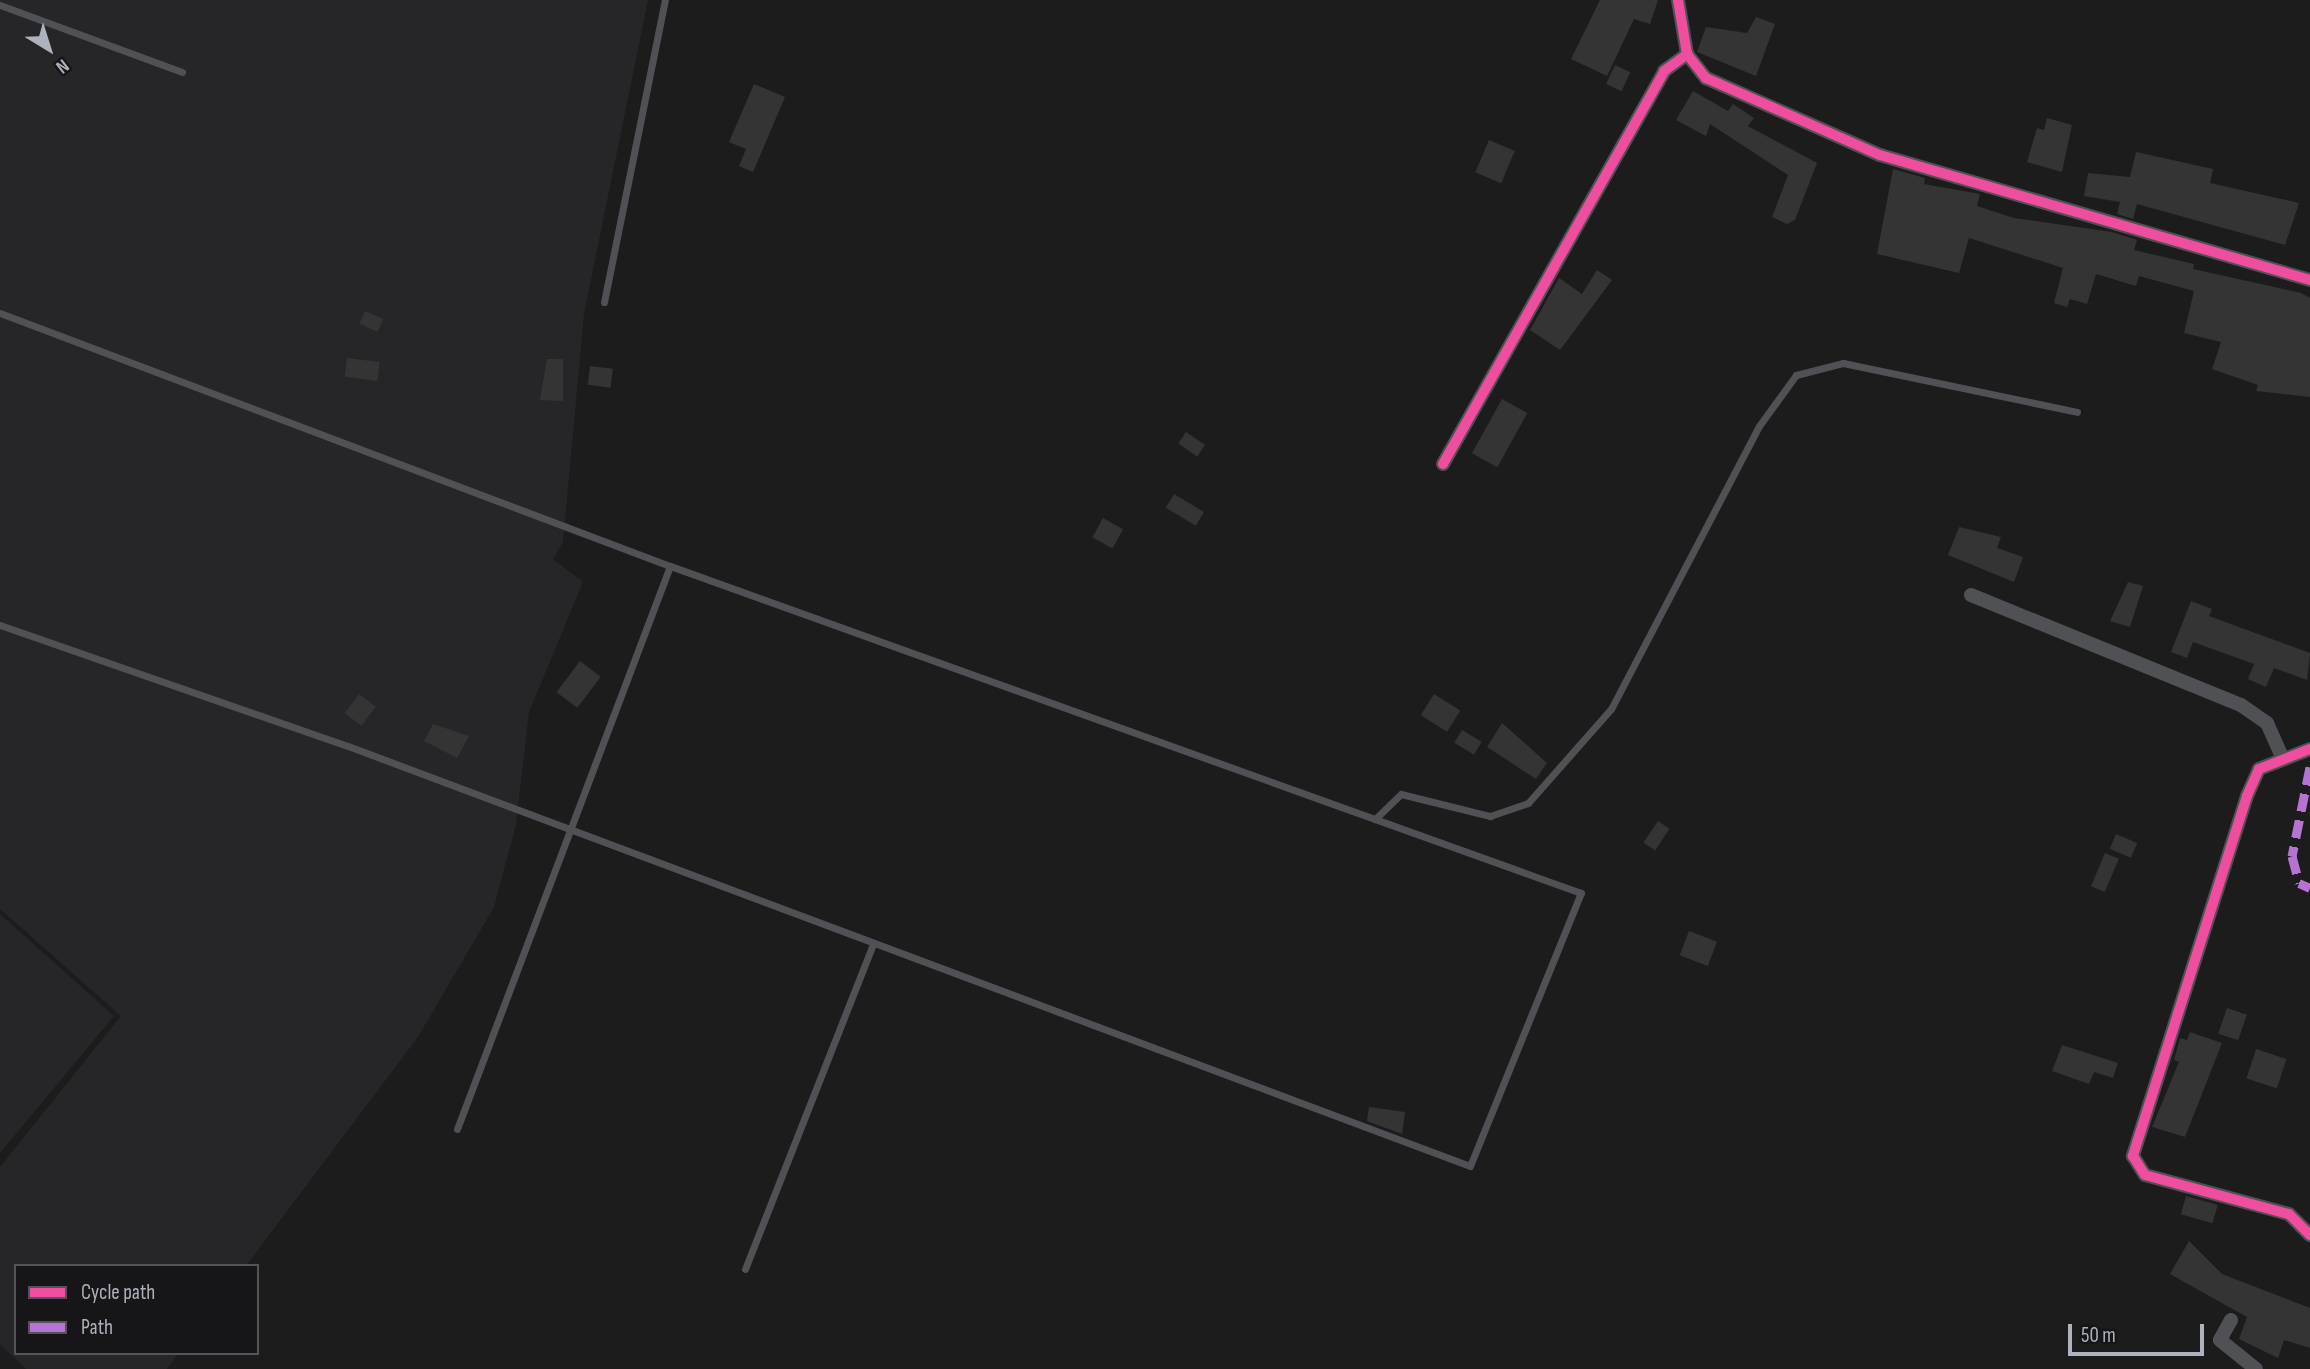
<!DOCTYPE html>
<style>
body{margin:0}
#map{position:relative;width:2310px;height:1369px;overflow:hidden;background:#1c1c1c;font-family:"Sofia Sans Condensed",sans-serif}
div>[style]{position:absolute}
.built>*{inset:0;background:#262628}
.building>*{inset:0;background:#343434;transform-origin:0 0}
.lane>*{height:7px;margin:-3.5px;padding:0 3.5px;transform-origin:3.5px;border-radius:3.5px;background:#505155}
.street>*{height:14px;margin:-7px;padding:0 7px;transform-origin:7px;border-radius:7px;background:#505155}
.quiet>*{height:9px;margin-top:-4.5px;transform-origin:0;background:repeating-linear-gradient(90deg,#b673d3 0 18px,transparent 0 27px)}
.cycleway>*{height:10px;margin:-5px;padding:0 5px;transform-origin:5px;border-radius:5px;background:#ef4d9e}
span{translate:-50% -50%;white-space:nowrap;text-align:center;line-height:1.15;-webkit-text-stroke:5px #161618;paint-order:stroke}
.legend{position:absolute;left:14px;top:1264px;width:245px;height:91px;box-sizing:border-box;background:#161618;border:2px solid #53545a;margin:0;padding:9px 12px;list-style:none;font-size:21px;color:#aeb2bc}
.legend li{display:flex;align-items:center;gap:14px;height:35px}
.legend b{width:35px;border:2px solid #53545a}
.north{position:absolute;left:14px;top:14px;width:70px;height:70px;-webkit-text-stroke:5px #161618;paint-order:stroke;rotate:142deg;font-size:19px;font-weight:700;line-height:28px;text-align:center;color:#aeb2bc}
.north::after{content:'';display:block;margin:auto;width:24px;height:32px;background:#aeb2bc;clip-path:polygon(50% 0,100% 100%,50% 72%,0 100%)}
.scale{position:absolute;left:2068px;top:1324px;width:136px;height:32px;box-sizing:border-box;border:4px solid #aeb2bc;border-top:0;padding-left:9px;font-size:21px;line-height:24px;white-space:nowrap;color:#aeb2bc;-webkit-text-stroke:5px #161618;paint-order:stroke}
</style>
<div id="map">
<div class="built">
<i style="clip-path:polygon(0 0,648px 0,584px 314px,563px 542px,553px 559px,583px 582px,529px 712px,516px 825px,494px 907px,418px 1037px,246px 1266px,16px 1266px,16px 1353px,179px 1353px,167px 1369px,26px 1369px,0 1344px,0 1167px,121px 1016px,0 909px)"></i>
<i style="clip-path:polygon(0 914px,114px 1016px,0 1153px)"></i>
</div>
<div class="building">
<i style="clip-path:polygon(1600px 0,1658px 0,1650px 24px,1634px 19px,1607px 76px,1571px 59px)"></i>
<i style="clip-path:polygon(1756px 17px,1775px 24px,1756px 76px,1697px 52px,1706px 27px,1747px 33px)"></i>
<i style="left:1615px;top:65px;width:17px;height:21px;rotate:25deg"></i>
<i style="clip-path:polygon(754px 84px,785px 97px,753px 172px,739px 166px,746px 149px,729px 142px)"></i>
<i style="clip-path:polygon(1693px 91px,1728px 111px,1733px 104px,1754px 118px,1748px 126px,1817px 163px,1795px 220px,1787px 224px,1772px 217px,1788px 175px,1710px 124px,1706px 136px,1676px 120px)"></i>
<i style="clip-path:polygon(2047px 118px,2072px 125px,2062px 172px,2027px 162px,2037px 128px,2044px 130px)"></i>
<i style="left:1489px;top:140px;width:28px;height:35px;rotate:23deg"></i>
<i style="clip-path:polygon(2136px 152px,2213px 169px,2210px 183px,2299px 203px,2285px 245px,2137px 204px,2133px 219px,2117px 214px,2120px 202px,2084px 196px,2088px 173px,2130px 177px)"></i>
<i style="clip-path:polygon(1893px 169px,1925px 178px,1924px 184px,1980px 194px,1977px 206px,2014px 218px,2112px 232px,2137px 240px,2134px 250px,2194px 264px,2193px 269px,2301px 293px,2310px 298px,2310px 397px,2256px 391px,2258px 385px,2212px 369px,2221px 342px,2184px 333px,2194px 291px,2139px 276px,2136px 286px,2096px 274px,2087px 304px,2070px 299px,2067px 307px,2054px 303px,2063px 268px,1969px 238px,1959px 273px,1877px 254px)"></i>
<i style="clip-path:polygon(1597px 270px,1612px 280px,1560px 350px,1530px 330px,1559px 278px,1582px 294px)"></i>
<i style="left:365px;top:311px;width:20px;height:14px;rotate:24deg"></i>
<i style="left:347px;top:358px;width:33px;height:19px;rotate:7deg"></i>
<i style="clip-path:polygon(547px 359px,563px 359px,563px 401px,540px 400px)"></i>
<i style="left:590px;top:366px;width:23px;height:19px;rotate:7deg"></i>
<i style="left:1502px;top:399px;width:29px;height:62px;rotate:29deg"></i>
<i style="left:1186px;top:432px;width:23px;height:14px;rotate:34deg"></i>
<i style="left:1174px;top:494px;width:35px;height:16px;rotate:31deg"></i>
<i style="left:1103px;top:518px;width:23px;height:22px;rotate:29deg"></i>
<i style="clip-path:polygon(1959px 527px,2001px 537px,1997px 548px,2023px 557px,2014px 582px,1948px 555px)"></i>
<i style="clip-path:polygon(2128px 582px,2143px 586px,2130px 627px,2110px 621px)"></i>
<i style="clip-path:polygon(2191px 601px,2212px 609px,2209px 616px,2310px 653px,2307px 680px,2274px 668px,2266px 687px,2248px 679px,2254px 664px,2193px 642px,2187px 658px,2171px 652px)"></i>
<i style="left:580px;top:661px;width:26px;height:39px;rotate:37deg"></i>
<i style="left:359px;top:694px;width:21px;height:24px;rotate:37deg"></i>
<i style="left:1434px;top:694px;width:31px;height:25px;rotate:32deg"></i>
<i style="clip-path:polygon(1502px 723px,1547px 763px,1536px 779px,1487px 747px)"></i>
<i style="clip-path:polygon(433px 724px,469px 736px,457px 758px,424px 741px)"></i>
<i style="left:1462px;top:730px;width:23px;height:15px;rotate:31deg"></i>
<i style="left:1658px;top:821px;width:14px;height:26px;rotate:34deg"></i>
<i style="left:2116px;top:834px;width:23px;height:16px;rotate:23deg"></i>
<i style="left:2105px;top:853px;width:15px;height:36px;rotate:23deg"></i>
<i style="left:1689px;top:931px;width:30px;height:26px;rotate:21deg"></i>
<i style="left:2227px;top:1008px;width:21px;height:27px;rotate:19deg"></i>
<i style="clip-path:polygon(2190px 1032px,2222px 1043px,2185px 1137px,2152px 1127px,2179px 1062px,2174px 1060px,2180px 1038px,2187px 1040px)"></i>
<i style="clip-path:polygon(2062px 1045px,2118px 1063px,2113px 1078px,2094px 1072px,2089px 1084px,2052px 1071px)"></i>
<i style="left:2256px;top:1049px;width:32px;height:31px;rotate:18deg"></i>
<i style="clip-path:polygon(1369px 1107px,1405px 1112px,1402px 1134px,1367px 1121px)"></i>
<i style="left:2186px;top:1196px;width:33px;height:19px;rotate:16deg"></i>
<i style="clip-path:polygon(2189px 1241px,2222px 1274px,2310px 1308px,2310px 1348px,2284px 1340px,2278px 1358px,2239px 1339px,2247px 1317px,2170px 1274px)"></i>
</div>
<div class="lane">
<i style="left:0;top:5px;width:194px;rotate:20.2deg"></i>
<i style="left:604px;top:302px;width:308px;rotate:-78.6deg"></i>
<i style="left:0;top:313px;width:716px;rotate:20.69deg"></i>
<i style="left:670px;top:566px;width:602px;rotate:110.72deg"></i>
<i style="left:0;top:625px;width:368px;rotate:19.2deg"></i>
<i style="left:348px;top:746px;width:1198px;rotate:20.52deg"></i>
<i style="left:1470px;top:1166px;width:295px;rotate:-67.9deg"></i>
<i style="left:1581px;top:893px;width:968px;rotate:-160.25deg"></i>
<i style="left:1375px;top:819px;width:36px;rotate:-44deg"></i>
<i style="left:1401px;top:794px;width:92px;rotate:13.9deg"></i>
<i style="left:1490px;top:816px;width:40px;rotate:-18.9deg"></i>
<i style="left:1528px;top:803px;width:125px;rotate:-48.6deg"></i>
<i style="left:1611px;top:709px;width:319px;rotate:-62.4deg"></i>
<i style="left:1759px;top:426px;width:63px;rotate:-54deg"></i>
<i style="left:1796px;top:375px;width:49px;rotate:-14.3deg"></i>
<i style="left:1843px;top:363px;width:239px;rotate:11.8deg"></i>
<i style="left:745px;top:1269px;width:349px;rotate:-68.5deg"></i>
</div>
<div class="street">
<i style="left:1678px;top:0;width:55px;rotate:80.5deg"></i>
<i style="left:1687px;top:54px;width:31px;rotate:52deg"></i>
<i style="left:1706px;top:78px;width:190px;rotate:23.9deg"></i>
<i style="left:1880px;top:155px;width:448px;rotate:16.2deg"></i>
<i style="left:1443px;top:464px;width:451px;rotate:-60.6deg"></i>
<i style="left:1664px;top:71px;width:29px;rotate:-36deg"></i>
<i style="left:1971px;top:595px;width:292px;rotate:22.2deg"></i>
<i style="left:2241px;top:705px;width:32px;rotate:35deg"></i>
<i style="left:2267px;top:723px;width:37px;rotate:66deg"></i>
<i style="left:2310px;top:749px;width:55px;rotate:158.6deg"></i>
<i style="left:2259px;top:769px;width:30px;rotate:114deg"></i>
<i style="left:2247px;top:796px;width:378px;rotate:107.6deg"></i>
<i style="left:2133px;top:1156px;width:22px;rotate:58deg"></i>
<i style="left:2145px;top:1175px;width:149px;rotate:15.2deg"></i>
<i style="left:2289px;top:1214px;width:30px;rotate:45deg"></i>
<i style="left:2231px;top:1320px;width:23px;rotate:119deg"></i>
<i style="left:2220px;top:1340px;width:46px;rotate:38.9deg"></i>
</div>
<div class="quiet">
<i style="left:2310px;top:767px;width:91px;rotate:101.4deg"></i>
<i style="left:2292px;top:856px;width:28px;rotate:75deg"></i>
<i style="left:2299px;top:883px;width:12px;rotate:24deg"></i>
</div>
<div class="cycleway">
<i style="left:1678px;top:0;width:55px;rotate:80.5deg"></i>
<i style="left:1687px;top:54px;width:31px;rotate:52deg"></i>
<i style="left:1706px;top:78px;width:190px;rotate:23.9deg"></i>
<i style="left:1880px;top:155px;width:448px;rotate:16.2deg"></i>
<i style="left:1443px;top:464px;width:451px;rotate:-60.6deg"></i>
<i style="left:1664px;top:71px;width:29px;rotate:-36deg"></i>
<i style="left:2310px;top:749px;width:55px;rotate:158.6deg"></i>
<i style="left:2259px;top:769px;width:30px;rotate:114deg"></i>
<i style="left:2247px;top:796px;width:378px;rotate:107.6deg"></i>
<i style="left:2133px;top:1156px;width:22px;rotate:58deg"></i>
<i style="left:2145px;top:1175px;width:149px;rotate:15.2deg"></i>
<i style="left:2289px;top:1214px;width:30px;rotate:45deg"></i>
</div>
<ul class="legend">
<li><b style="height:9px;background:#ef4d9e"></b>Cycle path</li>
<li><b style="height:9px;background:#b673d3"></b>Path</li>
</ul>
<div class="north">N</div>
<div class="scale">50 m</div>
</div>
